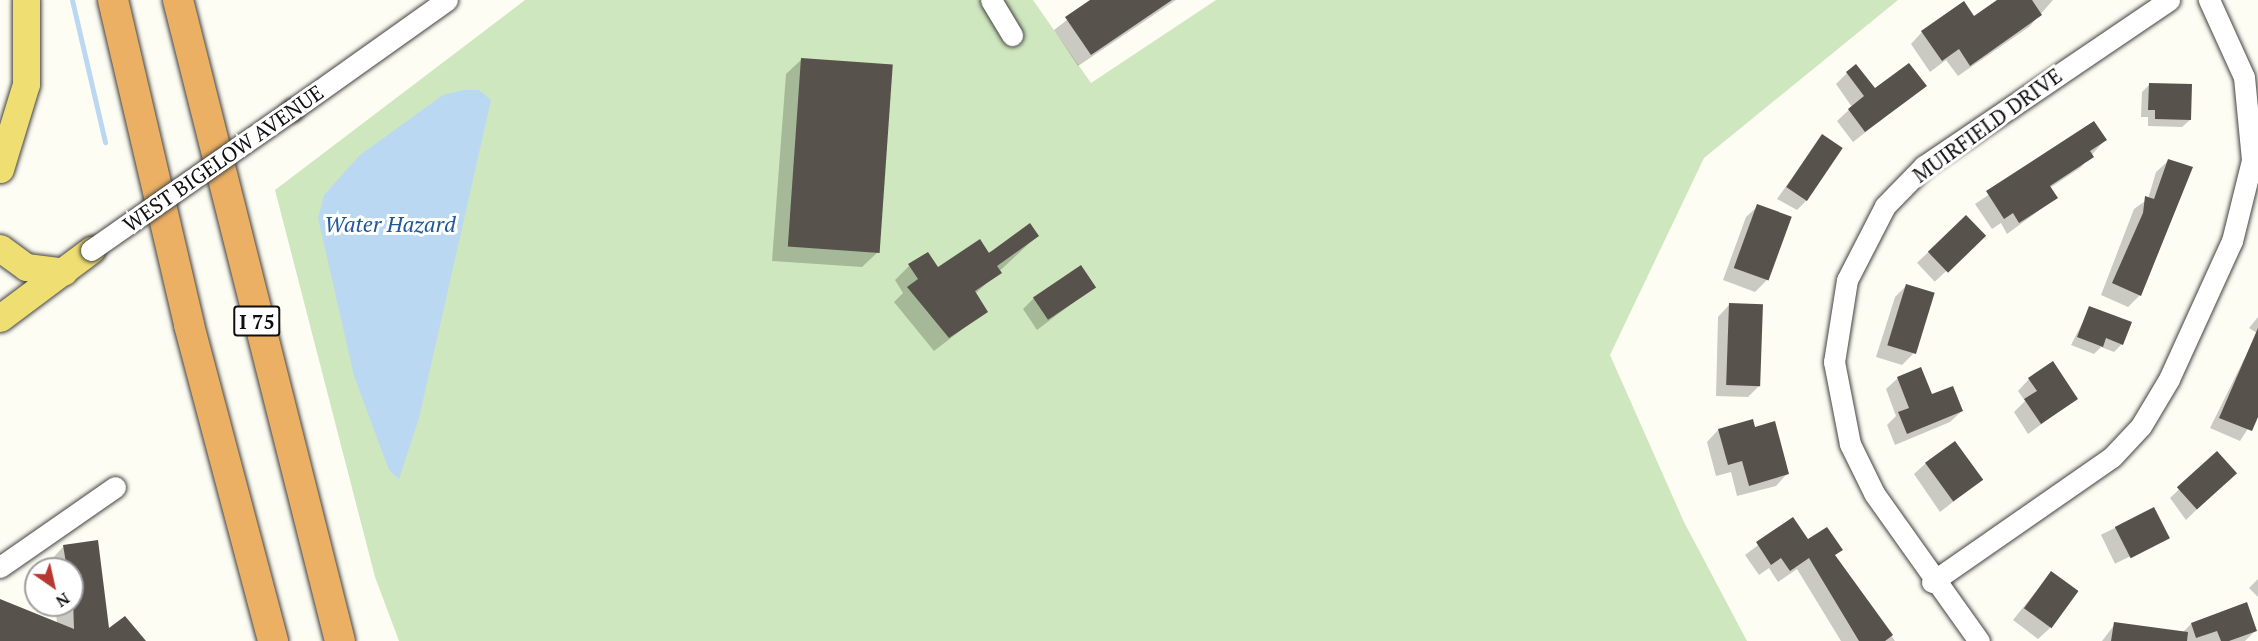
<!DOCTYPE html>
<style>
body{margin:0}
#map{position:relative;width:2258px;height:641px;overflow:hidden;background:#fefdf3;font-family:"PT Serif",serif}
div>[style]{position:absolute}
.green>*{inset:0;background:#cfe7be}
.water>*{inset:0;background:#bbd8f2}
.shadow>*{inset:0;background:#0003;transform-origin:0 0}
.stream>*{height:5px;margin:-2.5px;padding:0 2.5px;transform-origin:2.5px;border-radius:2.5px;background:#bbd8f2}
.building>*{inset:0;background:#58524c;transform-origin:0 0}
.roads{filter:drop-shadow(0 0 2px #424242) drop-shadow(0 0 2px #424242)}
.minor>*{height:21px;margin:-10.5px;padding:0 10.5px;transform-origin:10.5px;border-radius:10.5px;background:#fff}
.major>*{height:27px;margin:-13.5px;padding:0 13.5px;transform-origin:13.5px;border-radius:13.5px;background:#efde72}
.highway>*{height:30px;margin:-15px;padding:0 15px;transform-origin:15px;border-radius:15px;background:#ebb064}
.bridges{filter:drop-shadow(0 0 2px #424242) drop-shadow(0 0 2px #424242)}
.minor-bridge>*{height:21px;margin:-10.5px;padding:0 10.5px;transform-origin:10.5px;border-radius:10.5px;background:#fff}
span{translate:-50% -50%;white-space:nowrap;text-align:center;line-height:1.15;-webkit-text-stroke:6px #fff;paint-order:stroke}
.shield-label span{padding:2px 4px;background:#fff;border:2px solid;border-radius:4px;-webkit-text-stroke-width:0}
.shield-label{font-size:20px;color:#0f0f0f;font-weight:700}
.street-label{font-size:21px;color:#0f0f0f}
.water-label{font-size:22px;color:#20589a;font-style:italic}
.north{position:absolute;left:24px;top:557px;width:60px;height:60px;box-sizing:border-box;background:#fff;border:2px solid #9f9f9f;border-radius:50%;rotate:146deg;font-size:16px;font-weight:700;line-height:24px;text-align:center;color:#0f0f0f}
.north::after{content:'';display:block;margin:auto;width:21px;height:27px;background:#b73830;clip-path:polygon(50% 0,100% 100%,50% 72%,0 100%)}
</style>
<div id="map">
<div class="green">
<i style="clip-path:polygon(525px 0,1033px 0,1091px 83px,1216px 0,1898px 0,1704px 158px,1610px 355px,1684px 522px,1747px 641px,399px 641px,375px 577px,275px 190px)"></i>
</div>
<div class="water">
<i style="clip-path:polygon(463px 90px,479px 90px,491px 100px,419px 418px,399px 479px,389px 470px,354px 376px,318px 218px,324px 195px,360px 155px,443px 95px)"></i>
</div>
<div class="shadow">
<i style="clip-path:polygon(1093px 0,1176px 0,1078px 66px,1054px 30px)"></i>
<i style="clip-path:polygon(2000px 0,2053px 0,2029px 27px,1958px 76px,1946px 60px,1930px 72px,1911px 44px,1922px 32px,1974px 18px)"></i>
<i style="clip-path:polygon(802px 59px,878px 252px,862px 267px,772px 261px,786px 74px)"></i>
<i style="clip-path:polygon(1847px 73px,1875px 90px,1925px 86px,1853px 142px,1837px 121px,1852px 107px,1836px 84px)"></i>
<i style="clip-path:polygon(2149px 85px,2190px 120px,2182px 127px,2148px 126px,2148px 117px,2141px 117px,2142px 92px)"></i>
<i style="clip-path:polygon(2094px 124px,2105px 140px,2080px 168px,2050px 188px,2056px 198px,2007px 234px,2001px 223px,1992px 229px,1975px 204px)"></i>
<i style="clip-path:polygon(1822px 136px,1809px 198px,1797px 210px,1777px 199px)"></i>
<i style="clip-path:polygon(2168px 161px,2140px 295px,2128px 307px,2101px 295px,2134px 209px,2148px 199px,2156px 172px)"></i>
<i style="clip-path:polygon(1758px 206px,1790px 218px,1766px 281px,1755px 292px,1723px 280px,1746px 217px)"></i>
<i style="left:1966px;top:217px;width:26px;height:67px;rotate:47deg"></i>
<i style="clip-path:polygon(1037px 236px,975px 294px,986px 311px,934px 351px,894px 302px,903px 293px,895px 280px,909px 266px,938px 269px)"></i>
<i style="clip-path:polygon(1907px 285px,1914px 353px,1902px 365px,1876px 357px,1895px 297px)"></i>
<i style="clip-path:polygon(1094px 287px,1037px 330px,1023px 309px,1034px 298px)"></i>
<i style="clip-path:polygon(1729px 305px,1760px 385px,1748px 397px,1716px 396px,1718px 317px)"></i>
<i style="clip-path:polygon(2090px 308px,2122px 344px,2114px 352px,2101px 347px,2094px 354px,2071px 345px)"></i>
<i style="clip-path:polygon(2258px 317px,2258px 413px,2240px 441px,2210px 428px,2257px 333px,2249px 328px)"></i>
<i style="clip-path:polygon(1898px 378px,1931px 396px,1962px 411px,1950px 422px,1895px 445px,1887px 425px,1896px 416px,1886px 389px)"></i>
<i style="clip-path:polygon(2029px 379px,2076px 399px,2028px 434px,2014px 412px,2025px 401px,2018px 391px)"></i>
<i style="clip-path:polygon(1754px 429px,1787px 474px,1776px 486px,1737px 496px,1731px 472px,1716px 476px,1707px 442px,1718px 430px)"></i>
<i style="clip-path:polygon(2217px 453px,2228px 479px,2186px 520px,2170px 498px)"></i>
<i style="clip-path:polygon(1926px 463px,1981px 480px,1940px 512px,1914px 474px)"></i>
<i style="left:2154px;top:509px;width:32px;height:59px;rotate:64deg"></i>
<i style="clip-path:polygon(1793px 519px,1808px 541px,1841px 550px,1834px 556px,1895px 641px,1841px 641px,1797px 569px,1778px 582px,1769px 568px,1759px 575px,1745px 555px)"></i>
<i style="clip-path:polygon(64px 546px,108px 631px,144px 641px,0 641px,0 600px,57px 623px,55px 605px,72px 605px,72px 569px,50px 569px,49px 562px)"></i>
<i style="clip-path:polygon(2051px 573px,2050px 628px,2038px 639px,2013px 620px)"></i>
<i style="clip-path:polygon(2258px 579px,2258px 597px,2249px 588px)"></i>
<i style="clip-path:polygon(2115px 624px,2159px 641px,2102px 641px)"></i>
<i style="clip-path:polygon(2191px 624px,2256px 630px,2245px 641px,2182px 641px,2180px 635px)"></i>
</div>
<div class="stream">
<i style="left:72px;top:0;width:146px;rotate:76.9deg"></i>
</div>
<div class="building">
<i style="clip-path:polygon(1090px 0,1172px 0,1091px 55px,1065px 17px)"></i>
<i style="clip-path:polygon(1997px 0,2032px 0,2042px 15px,1970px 66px,1959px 49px,1942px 61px,1921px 31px,1964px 1px,1974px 16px)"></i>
<i style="left:801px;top:58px;width:92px;height:189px;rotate:4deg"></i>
<i style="clip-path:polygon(1909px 63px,1927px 86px,1865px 132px,1848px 109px,1864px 96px,1846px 72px,1856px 64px,1875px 88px)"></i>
<i style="clip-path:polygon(2149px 83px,2192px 84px,2191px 120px,2155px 119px,2155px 110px,2148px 110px)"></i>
<i style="clip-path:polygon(2094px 121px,2107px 140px,2090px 151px,2094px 157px,2050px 186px,2058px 198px,2019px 223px,2013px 213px,2004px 219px,1986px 191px)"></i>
<i style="left:1822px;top:134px;width:25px;height:64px;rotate:34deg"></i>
<i style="clip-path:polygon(2168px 159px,2193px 167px,2141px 296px,2112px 283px,2143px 213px,2145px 196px,2154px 199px)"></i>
<i style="left:1757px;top:204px;width:37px;height:68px;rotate:20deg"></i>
<i style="left:1966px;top:215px;width:29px;height:53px;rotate:46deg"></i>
<i style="clip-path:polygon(1030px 223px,1039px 236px,997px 266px,1002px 273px,975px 291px,988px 312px,949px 338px,907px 287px,918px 279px,908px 264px,928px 252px,938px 267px,980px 239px,989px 253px)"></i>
<i style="left:1081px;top:265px;width:27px;height:58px;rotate:56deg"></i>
<i style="left:1906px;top:284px;width:30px;height:64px;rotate:17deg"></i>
<i style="left:1729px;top:303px;width:34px;height:82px;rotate:2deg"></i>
<i style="clip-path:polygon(2089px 306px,2132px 322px,2123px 345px,2106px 338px,2103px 347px,2077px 337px)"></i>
<i style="clip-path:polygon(2258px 328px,2258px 417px,2252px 431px,2219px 418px)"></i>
<i style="clip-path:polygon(2053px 361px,2078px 399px,2041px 424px,2024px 399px,2037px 391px,2028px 378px)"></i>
<i style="clip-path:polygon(1921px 367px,1932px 394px,1953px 386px,1963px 411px,1907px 434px,1898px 412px,1909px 408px,1897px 377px)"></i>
<i style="clip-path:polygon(1753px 419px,1755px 427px,1775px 421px,1789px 474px,1749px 486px,1742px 461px,1728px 465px,1718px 429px)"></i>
<i style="left:1955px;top:441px;width:48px;height:37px;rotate:54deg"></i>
<i style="left:2217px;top:451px;width:30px;height:54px;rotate:48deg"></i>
<i style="left:2154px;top:507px;width:35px;height:44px;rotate:63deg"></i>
<i style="clip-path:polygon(1793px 517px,1808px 539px,1827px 527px,1843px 550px,1835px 555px,1893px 635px,1885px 641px,1859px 641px,1809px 558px,1790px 571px,1781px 558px,1771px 565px,1756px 542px)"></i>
<i style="clip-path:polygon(98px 540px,109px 628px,125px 616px,146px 641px,0 641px,0 599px,74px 629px,72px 569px,67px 569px,63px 545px)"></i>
<i style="left:2051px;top:571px;width:34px;height:46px;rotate:36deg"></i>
<i style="clip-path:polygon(2247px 602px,2257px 631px,2229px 641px,2221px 641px,2217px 631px,2196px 638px,2191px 623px)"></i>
<i style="clip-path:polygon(2114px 622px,2188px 632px,2187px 641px,2111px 641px)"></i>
</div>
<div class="roads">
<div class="minor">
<i style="left:991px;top:0;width:41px;rotate:59deg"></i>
<i style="left:292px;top:110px;width:190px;rotate:-35.4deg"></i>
<i style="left:0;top:567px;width:140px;rotate:-34.8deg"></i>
<i style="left:1932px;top:582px;width:219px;rotate:-34.8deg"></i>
<i style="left:2112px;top:457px;width:42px;rotate:-46.9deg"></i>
<i style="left:2141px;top:426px;width:55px;rotate:-59.2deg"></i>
<i style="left:2169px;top:379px;width:152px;rotate:-65.5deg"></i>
<i style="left:2232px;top:241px;width:83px;rotate:-76.1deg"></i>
<i style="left:2252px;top:160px;width:83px;rotate:-95.5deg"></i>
<i style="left:2244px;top:77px;width:85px;rotate:-114.4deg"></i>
<i style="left:1979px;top:641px;width:181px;rotate:-125.4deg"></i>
<i style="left:1874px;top:493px;width:55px;rotate:-116.1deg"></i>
<i style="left:1850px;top:444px;width:84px;rotate:-101deg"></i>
<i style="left:1834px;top:362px;width:83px;rotate:-81deg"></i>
<i style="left:1847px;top:280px;width:83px;rotate:-62.8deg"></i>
<i style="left:1885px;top:206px;width:56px;rotate:-45.7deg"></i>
<i style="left:1924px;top:166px;width:296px;rotate:-34.1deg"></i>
</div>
<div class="major">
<i style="left:0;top:169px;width:89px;rotate:-73deg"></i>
<i style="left:26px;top:84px;width:84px;rotate:-90deg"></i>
<i style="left:0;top:248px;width:32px;rotate:36deg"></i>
<i style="left:26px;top:267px;width:38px;rotate:7deg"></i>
<i style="left:0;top:318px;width:114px;rotate:-36.8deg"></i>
</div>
<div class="highway">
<i style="left:113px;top:0;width:334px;rotate:76.8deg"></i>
<i style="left:189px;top:325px;width:327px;rotate:75.1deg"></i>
<i style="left:178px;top:0;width:661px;rotate:75.82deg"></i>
</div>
</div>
<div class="bridges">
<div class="minor-bridge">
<i style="left:91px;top:250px;width:245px;rotate:-34.9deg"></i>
</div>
</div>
<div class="shield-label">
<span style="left:257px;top:321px">I 75</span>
</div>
<div class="street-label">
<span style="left:1987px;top:125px;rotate:-36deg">MUIRFIELD DRIVE</span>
<span style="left:223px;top:158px;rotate:-35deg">WEST BIGELOW AVENUE</span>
</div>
<div class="water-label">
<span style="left:390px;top:224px">Water Hazard</span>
</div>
<div class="north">N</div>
</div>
